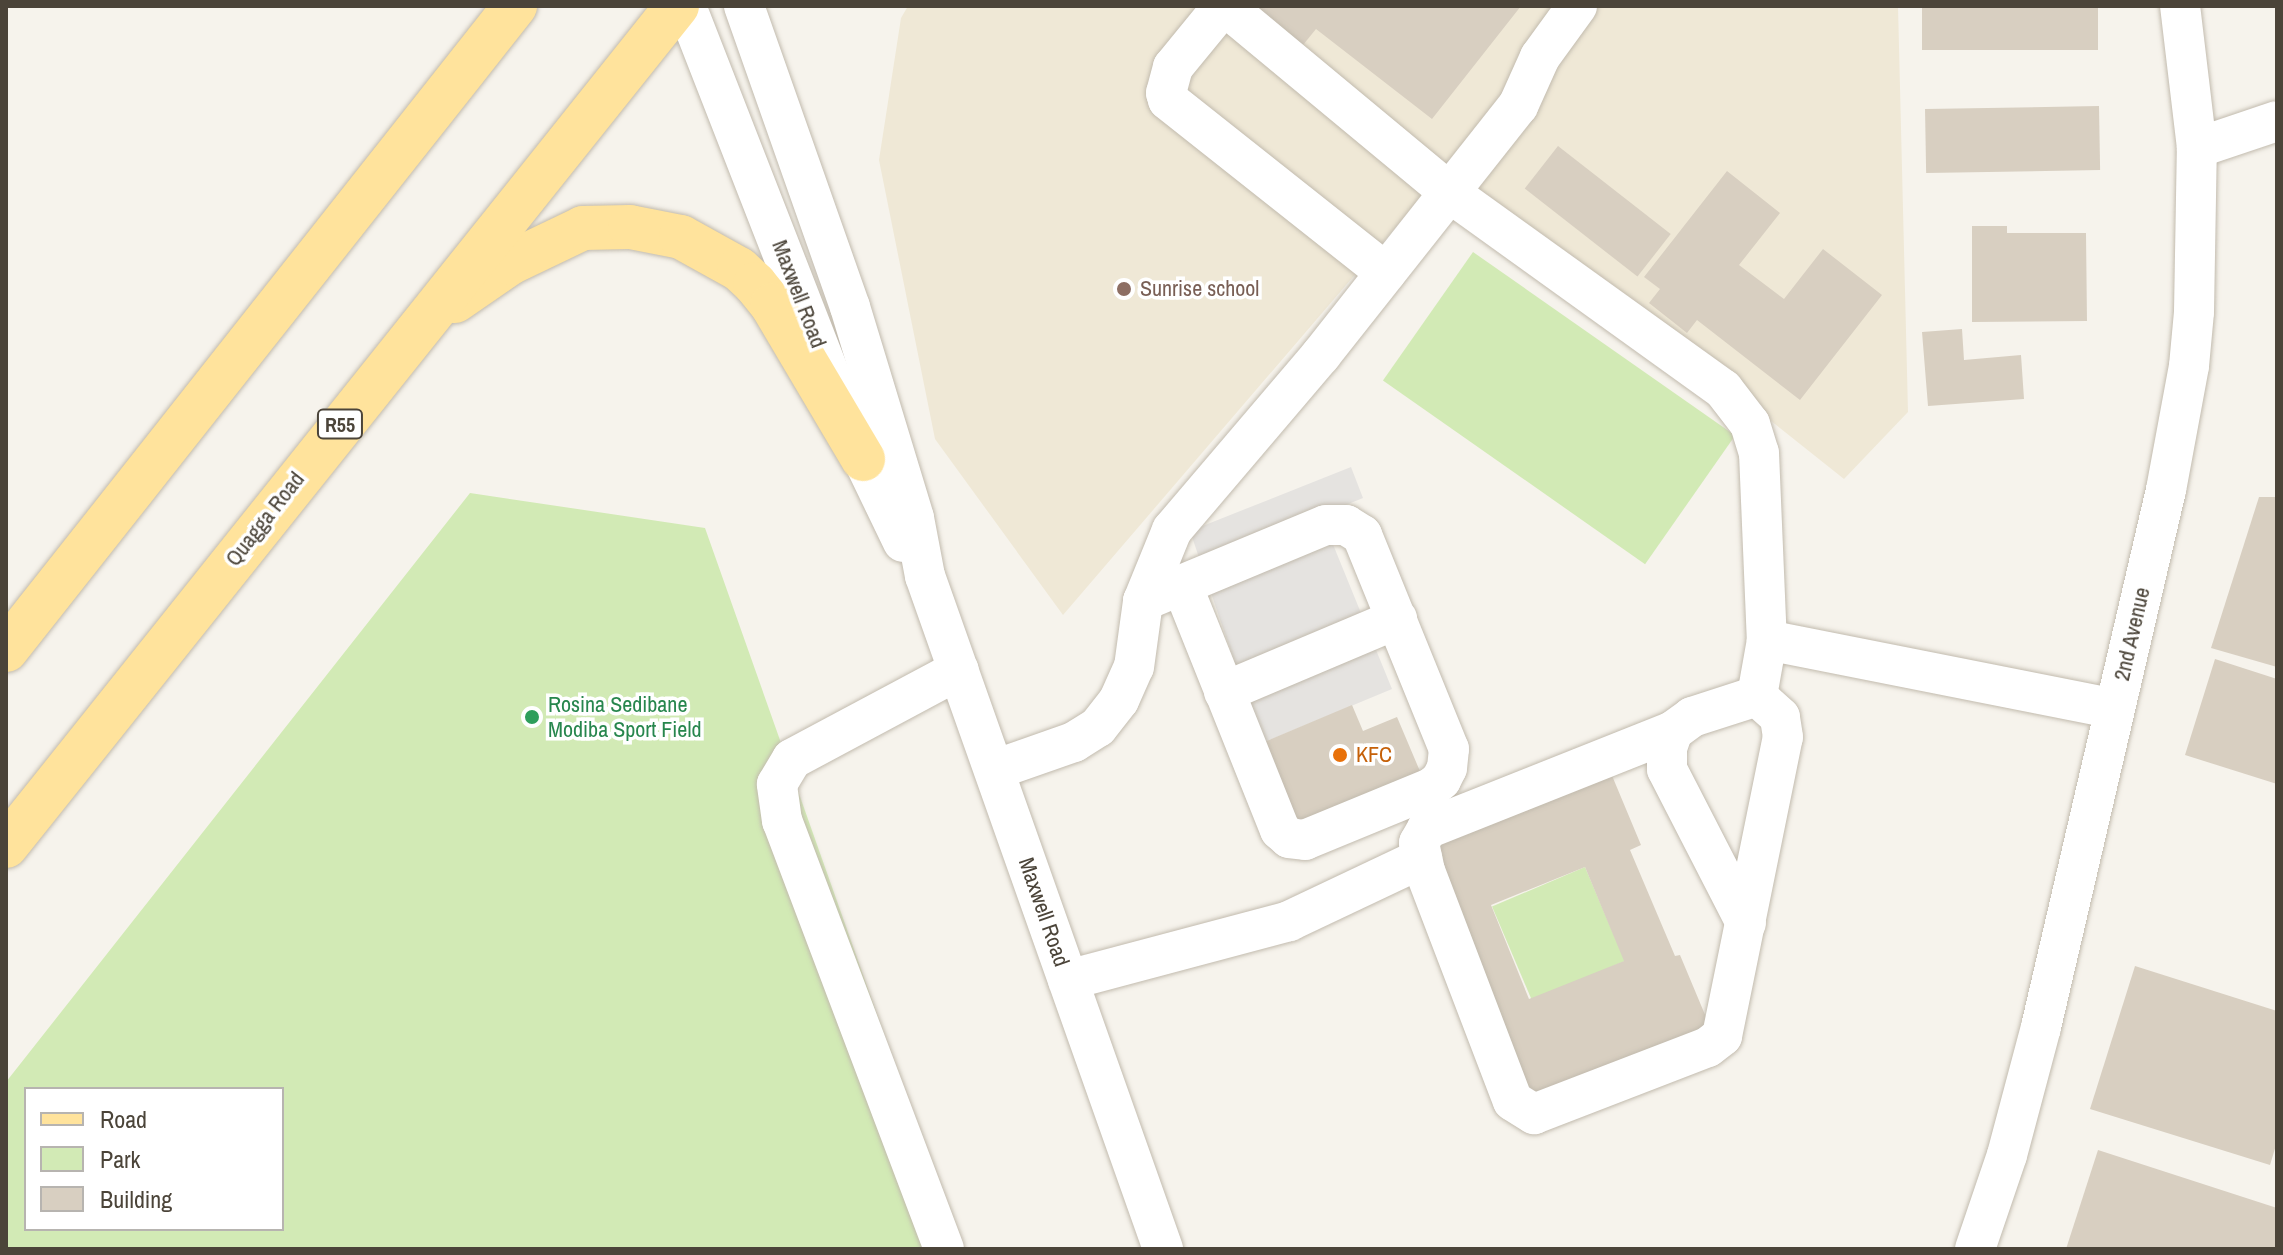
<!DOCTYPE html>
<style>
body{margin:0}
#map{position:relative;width:2283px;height:1255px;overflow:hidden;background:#f6f3ec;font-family:"Archivo Narrow",sans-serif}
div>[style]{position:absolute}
.education>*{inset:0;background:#efe8d6}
.green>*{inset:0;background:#d2eab5;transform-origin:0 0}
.parking>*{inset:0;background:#e5e3e0}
.building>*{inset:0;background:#d8cfc1;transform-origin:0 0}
.roads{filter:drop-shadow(0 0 2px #c2bbae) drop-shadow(0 0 2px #c2bbae)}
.minor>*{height:40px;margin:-20px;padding:0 20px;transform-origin:20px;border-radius:20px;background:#fff}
.major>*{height:44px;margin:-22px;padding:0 22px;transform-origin:22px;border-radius:22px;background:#ffe39c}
.dots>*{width:22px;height:22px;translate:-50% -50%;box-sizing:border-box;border:4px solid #fff;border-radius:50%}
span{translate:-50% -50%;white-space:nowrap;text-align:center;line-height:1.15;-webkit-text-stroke:7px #fff;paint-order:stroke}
.shield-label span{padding:2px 6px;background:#fff;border:2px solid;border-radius:6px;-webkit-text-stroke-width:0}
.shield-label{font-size:20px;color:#4b4439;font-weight:700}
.education-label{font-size:22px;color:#785e54}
.left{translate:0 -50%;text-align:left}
.street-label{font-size:22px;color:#4b4439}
.leisure-label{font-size:22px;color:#27864d}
.food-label{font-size:22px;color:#c56008}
.frame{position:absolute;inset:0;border:8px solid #4b4439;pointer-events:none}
.legend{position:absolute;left:24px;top:1087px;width:260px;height:144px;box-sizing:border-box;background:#fff;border:2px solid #b7b4b0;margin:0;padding:10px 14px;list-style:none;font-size:24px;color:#4b4439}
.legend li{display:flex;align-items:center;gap:16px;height:40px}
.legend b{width:40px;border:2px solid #b7b4b0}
</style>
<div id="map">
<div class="education">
<i style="clip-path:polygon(908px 6px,1898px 6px,1908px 412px,1844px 479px,1449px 165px,1063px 615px,935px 439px,879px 160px,901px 18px)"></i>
</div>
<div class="green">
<i style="left:1473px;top:252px;width:320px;height:157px;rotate:35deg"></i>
<i style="clip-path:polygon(evenodd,470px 493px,705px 528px,960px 1249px,6px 1249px,6px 1082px,470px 493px,26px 1089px,282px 1089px,282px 1229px,26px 1229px,26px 1089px)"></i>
<i style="left:1585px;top:867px;width:102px;height:101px;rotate:67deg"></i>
</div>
<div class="parking">
<i style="clip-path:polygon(1351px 467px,1363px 498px,1321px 515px,1392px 689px,1262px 743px,1190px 531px)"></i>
</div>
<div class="building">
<i style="clip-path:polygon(1253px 6px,1521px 6px,1432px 119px,1316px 29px,1303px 45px)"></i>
<i style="left:1922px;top:6px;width:176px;height:44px"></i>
<i style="left:2099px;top:106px;width:64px;height:174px;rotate:89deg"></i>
<i style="left:1558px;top:146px;width:143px;height:54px;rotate:38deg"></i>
<i style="clip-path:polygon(1727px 171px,1780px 213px,1739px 265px,1784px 299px,1823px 249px,1882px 295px,1800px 400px,1697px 320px,1687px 333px,1649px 303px,1660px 289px,1644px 277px)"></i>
<i style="clip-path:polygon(1972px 226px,2007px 226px,2007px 233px,2086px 233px,2087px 321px,1972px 322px)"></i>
<i style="clip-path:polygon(1962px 329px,1964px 360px,2021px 355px,2024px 399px,1928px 406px,1922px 332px)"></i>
<i style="clip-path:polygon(2259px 497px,2277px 497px,2277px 667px,2211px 648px)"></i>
<i style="clip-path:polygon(2215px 659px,2277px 679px,2277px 784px,2185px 755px)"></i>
<i style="clip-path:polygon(1352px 705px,1363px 731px,1397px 717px,1422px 776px,1297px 827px,1262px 743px)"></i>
<i style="clip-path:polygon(evenodd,1608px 766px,1641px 845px,1630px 850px,1675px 956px,1680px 955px,1711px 1029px,1527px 1105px,1423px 843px,1608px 766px,1585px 867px,1624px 961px,1529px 999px,1491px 905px,1585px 867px)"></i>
<i style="clip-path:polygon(2135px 966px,2277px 1011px,2277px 1142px,2270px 1165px,2090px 1109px)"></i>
<i style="clip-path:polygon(2098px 1150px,2277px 1208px,2277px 1249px,2066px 1249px)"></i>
</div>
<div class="roads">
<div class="minor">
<i style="left:686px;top:6px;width:486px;rotate:68.7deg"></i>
<i style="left:863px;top:459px;width:92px;rotate:64.3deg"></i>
<i style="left:744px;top:6px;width:319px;rotate:70.6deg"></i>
<i style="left:850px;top:307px;width:220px;rotate:73.1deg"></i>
<i style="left:914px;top:518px;width:59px;rotate:79.3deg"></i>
<i style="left:925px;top:576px;width:714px;rotate:70.52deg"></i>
<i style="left:1223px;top:6px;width:79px;rotate:129.3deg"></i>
<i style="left:1173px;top:67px;width:27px;rotate:105deg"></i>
<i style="left:1166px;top:93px;width:7px;rotate:74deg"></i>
<i style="left:1168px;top:100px;width:278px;rotate:38.4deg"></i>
<i style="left:1225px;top:6px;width:293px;rotate:39.7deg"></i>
<i style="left:1450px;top:193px;width:336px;rotate:35.7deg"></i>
<i style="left:1723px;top:389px;width:44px;rotate:52.4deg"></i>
<i style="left:1750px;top:424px;width:30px;rotate:73deg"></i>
<i style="left:1759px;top:453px;width:187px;rotate:87.6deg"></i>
<i style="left:1767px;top:640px;width:57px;rotate:100.1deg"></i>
<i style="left:2197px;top:148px;width:84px;rotate:-18.6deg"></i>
<i style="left:1143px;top:601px;width:198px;rotate:-22.6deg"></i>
<i style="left:1326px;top:525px;width:20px"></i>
<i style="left:1346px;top:525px;width:19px;rotate:32deg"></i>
<i style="left:1362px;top:535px;width:231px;rotate:67.9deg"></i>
<i style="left:1449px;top:749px;width:19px;rotate:96deg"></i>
<i style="left:1447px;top:768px;width:13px;rotate:117deg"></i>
<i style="left:1441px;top:780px;width:13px;rotate:141deg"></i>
<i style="left:1431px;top:788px;width:136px;rotate:157.6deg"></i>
<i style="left:1305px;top:840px;width:16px;rotate:-173deg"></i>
<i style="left:1289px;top:838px;width:12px;rotate:-138deg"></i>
<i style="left:1280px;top:830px;width:264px;rotate:-111.8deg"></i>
<i style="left:1767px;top:640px;width:354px;rotate:11.2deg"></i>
<i style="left:1224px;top:692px;width:188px;rotate:-22.9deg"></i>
<i style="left:1673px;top:731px;width:265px;rotate:158.3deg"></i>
<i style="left:1427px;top:829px;width:16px;rotate:120deg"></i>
<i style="left:1419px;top:843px;width:29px;rotate:78deg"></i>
<i style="left:1425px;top:871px;width:246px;rotate:69.1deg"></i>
<i style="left:1513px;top:1101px;width:25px;rotate:32deg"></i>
<i style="left:1534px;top:1114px;width:186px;rotate:-21.1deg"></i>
<i style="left:1708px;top:1047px;width:18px;rotate:-38deg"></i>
<i style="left:1722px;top:1036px;width:305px;rotate:-78.5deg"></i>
<i style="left:1783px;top:737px;width:20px;rotate:-99deg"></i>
<i style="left:1780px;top:717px;width:31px;rotate:-138deg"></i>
<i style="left:994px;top:770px;width:85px;rotate:-19.3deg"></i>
<i style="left:1074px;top:742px;width:28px;rotate:-32deg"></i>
<i style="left:1098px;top:727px;width:34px;rotate:-52deg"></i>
<i style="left:1119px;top:700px;width:36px;rotate:-66deg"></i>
<i style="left:1134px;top:667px;width:67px;rotate:-82.2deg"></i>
<i style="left:1143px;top:601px;width:77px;rotate:-67.8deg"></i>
<i style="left:1172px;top:530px;width:230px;rotate:-49.6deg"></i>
<i style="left:1321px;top:355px;width:318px;rotate:-51.7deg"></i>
<i style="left:1518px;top:106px;width:54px;rotate:-65.8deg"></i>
<i style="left:1540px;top:57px;width:63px;rotate:-54deg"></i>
<i style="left:1746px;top:923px;width:173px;rotate:-117.2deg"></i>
<i style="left:1667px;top:769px;width:21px;rotate:-90deg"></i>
<i style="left:1667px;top:748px;width:18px;rotate:-71deg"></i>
<i style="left:1673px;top:731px;width:24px;rotate:-36deg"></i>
<i style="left:1692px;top:717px;width:68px;rotate:-17.9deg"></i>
<i style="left:1068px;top:980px;width:229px;rotate:-14.9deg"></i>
<i style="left:1289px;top:921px;width:147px;rotate:-25.3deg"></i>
<i style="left:944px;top:1249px;width:458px;rotate:-110.7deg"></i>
<i style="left:782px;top:821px;width:37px;rotate:-98deg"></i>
<i style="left:777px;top:784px;width:29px;rotate:-59deg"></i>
<i style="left:792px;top:759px;width:189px;rotate:-28.1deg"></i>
<i style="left:1975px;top:1249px;width:99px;rotate:-71.2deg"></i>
<i style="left:2007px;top:1155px;width:132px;rotate:-75.1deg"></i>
<i style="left:2041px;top:1027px;width:551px;rotate:-76.9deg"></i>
<i style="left:2166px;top:490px;width:126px;rotate:-79.5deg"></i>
<i style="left:2189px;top:366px;width:54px;rotate:-84.7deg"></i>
<i style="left:2194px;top:312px;width:164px;rotate:-89deg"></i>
<i style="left:2197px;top:148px;width:143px;rotate:-96.8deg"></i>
</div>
<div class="major">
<i style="left:455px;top:301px;width:67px;rotate:-34.6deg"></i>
<i style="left:510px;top:263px;width:81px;rotate:-25.6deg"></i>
<i style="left:583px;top:228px;width:47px;rotate:-1.2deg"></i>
<i style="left:630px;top:227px;width:52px;rotate:11.1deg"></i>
<i style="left:681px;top:237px;width:66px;rotate:28.9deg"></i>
<i style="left:739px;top:269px;width:22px;rotate:43deg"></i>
<i style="left:755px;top:284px;width:27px;rotate:51deg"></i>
<i style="left:772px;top:305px;width:179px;rotate:59.4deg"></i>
<i style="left:6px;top:650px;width:821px;rotate:-51.68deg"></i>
<i style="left:6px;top:846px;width:1075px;rotate:-51.38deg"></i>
</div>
</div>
<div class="dots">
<i style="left:1124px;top:289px;background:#8d6e63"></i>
<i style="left:532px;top:717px;background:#2e9e5b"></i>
<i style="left:1340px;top:755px;background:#e8710a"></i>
</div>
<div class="shield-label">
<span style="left:340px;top:424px">R55</span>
</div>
<div class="education-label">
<span class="left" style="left:1140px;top:289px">Sunrise school</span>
</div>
<div class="street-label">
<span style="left:799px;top:294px;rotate:69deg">Maxwell Road</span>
<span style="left:265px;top:519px;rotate:-52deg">Quagga Road</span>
<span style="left:2132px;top:634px;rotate:-77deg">2nd Avenue</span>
<span style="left:1044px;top:912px;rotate:71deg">Maxwell Road</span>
</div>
<div class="leisure-label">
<span class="left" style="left:548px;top:717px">Rosina Sedibane<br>Modiba Sport Field</span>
</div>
<div class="food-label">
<span class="left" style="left:1356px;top:755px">KFC</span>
</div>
<div class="frame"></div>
<ul class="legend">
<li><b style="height:10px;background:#ffe39c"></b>Road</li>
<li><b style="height:22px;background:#d2eab5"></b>Park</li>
<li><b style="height:22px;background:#d8cfc1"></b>Building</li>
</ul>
</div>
